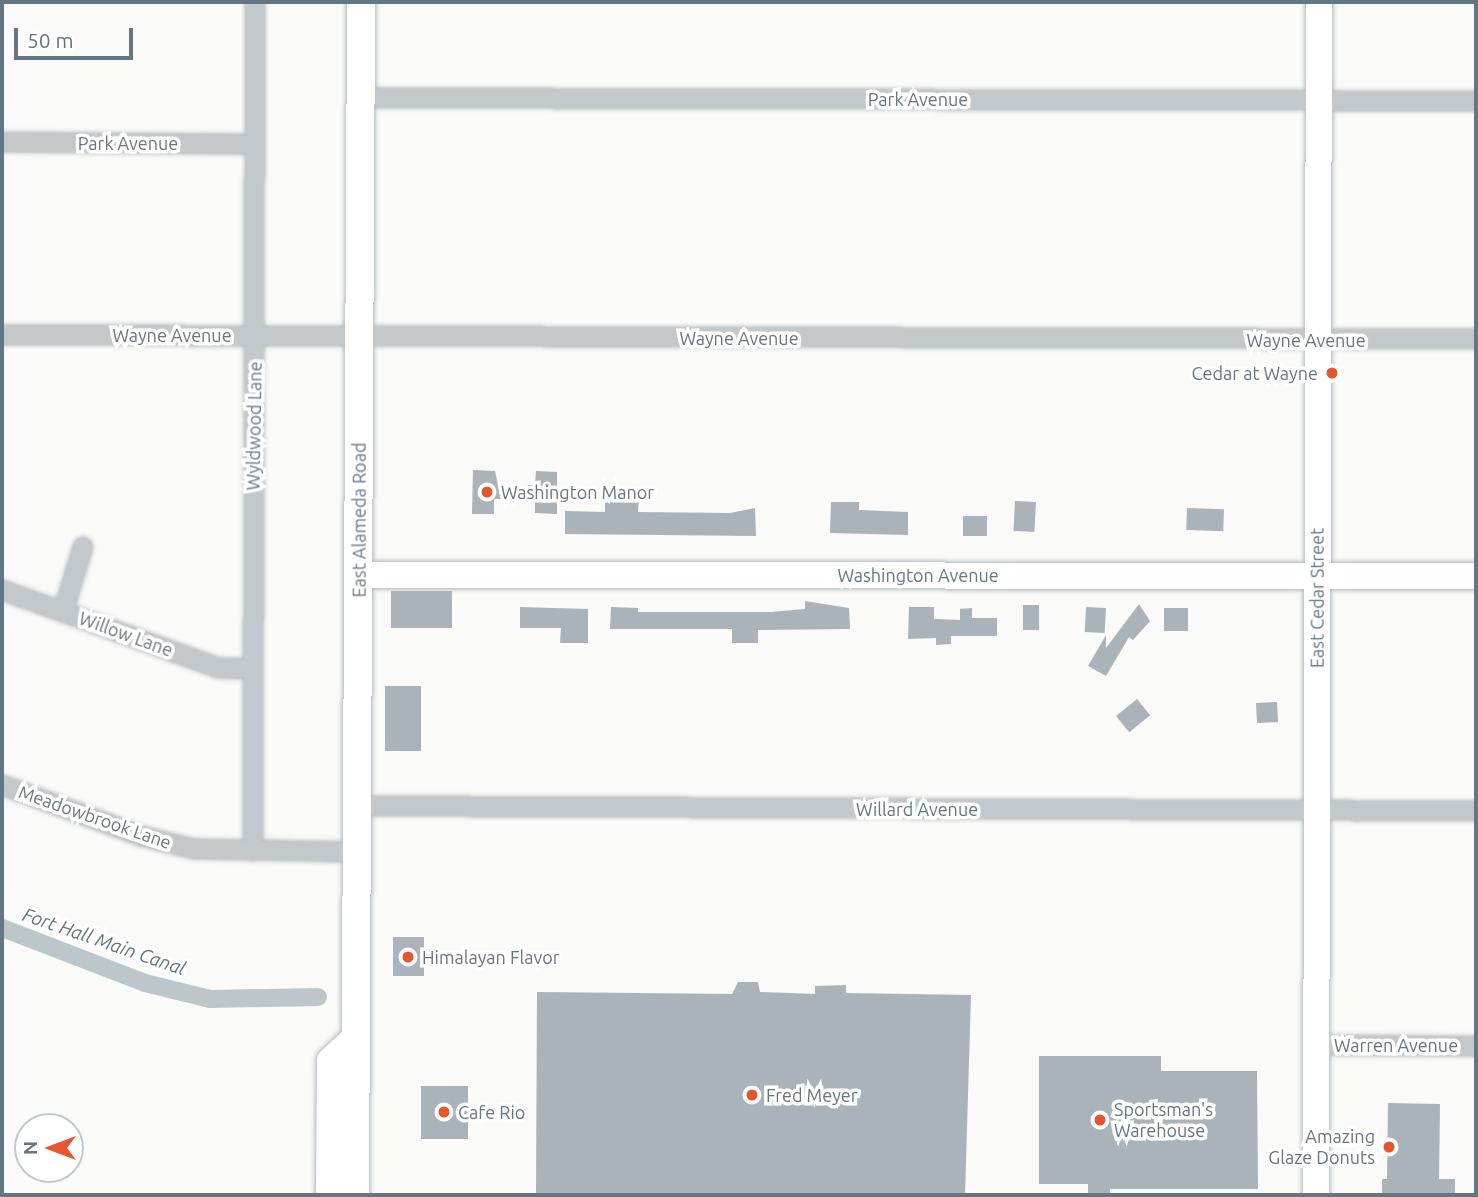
<!DOCTYPE html>
<style>
body{margin:0}
#map{position:relative;width:1478px;height:1197px;overflow:hidden;background:#fafaf8;font-family:Ubuntu,sans-serif}
div>[style]{position:absolute}
.canal>*{height:18px;margin:-9px;padding:0 9px;transform-origin:9px;border-radius:9px;background:#bbc7cb}
.building>*{inset:0;background:#aab3b9;transform-origin:0 0}
.roads{filter:drop-shadow(0 0 2px #b3babf) drop-shadow(0 0 2px #b3babf)}
.street>*{height:18px;margin:-9px;padding:0 9px;transform-origin:9px;border-radius:9px;background:#c3c8cc}
.secondary>*{height:26px;margin:-13px;padding:0 13px;transform-origin:13px;border-radius:13px;background:#fff}
.primary>*{height:28px;margin:-14px;padding:0 14px;transform-origin:14px;border-radius:14px;background:#fff}
.dots>*{width:19px;height:19px;translate:-50% -50%;box-sizing:border-box;border:4px solid #fff;border-radius:50%}
span{translate:-50% -50%;white-space:nowrap;text-align:center;line-height:1.15;-webkit-text-stroke:7px #fff;paint-order:stroke}
.street-label{font-size:18px;color:#657683}
.poi-label{font-size:18px;color:#657683}
.right{translate:-100% -50%;text-align:right}
.left{translate:0 -50%;text-align:left}
.water-label{font-size:19px;color:#60757c;font-style:italic}
.frame{position:absolute;inset:0;border:4px solid #657683;pointer-events:none}
.north{position:absolute;left:14px;top:1113px;width:70px;height:70px;box-sizing:border-box;background:#fff;border:2px solid #c1c8cd;border-radius:50%;rotate:270deg;font-size:19px;font-weight:700;line-height:28px;text-align:center;color:#657683}
.north::after{content:'';display:block;margin:auto;width:24px;height:32px;background:#e4572e;clip-path:polygon(50% 0,100% 100%,50% 72%,0 100%)}
.scale{position:absolute;left:14px;top:28px;width:119px;height:32px;box-sizing:border-box;border:4px solid #657683;border-top:0;padding-left:9px;font-size:21px;line-height:24px;white-space:nowrap;color:#657683;-webkit-text-stroke:5px #fff;paint-order:stroke}
</style>
<div id="map">
<div class="canal">
<i style="left:2px;top:928px;width:153px;rotate:21deg"></i>
<i style="left:145px;top:983px;width:67px;rotate:13.8deg"></i>
<i style="left:210px;top:999px;width:108px;rotate:-1.1deg"></i>
</div>
<div class="building">
<i style="clip-path:polygon(473px 470px,495px 471px,501px 499px,494px 499px,494px 514px,472px 514px)"></i>
<i style="clip-path:polygon(536px 471px,557px 472px,557px 514px,535px 513px,535px 500px,527px 500px,528px 485px,535px 485px)"></i>
<i style="clip-path:polygon(639px 498px,638px 512px,730px 513px,755px 508px,756px 536px,565px 534px,565px 511px,605px 512px,605px 499px)"></i>
<i style="left:1015px;top:501px;width:21px;height:30px;rotate:3deg"></i>
<i style="clip-path:polygon(831px 502px,859px 502px,859px 510px,908px 512px,908px 535px,830px 533px)"></i>
<i style="left:1187px;top:508px;width:37px;height:22px;rotate:2deg"></i>
<i style="left:987px;top:516px;width:20px;height:24px;rotate:90deg"></i>
<i style="left:452px;top:591px;width:37px;height:61px;rotate:90deg"></i>
<i style="clip-path:polygon(805px 601px,849px 608px,850px 629px,758px 630px,758px 643px,732px 643px,732px 629px,610px 629px,611px 607px,638px 608px,638px 612px,771px 612px,805px 609px)"></i>
<i style="clip-path:polygon(1139px 604px,1150px 621px,1133px 640px,1129px 637px,1106px 676px,1088px 666px,1106px 635px,1106px 648px)"></i>
<i style="left:1039px;top:605px;width:25px;height:16px;rotate:90deg"></i>
<i style="clip-path:polygon(520px 607px,588px 609px,588px 643px,560px 643px,561px 628px,520px 628px)"></i>
<i style="clip-path:polygon(909px 607px,934px 607px,934px 619px,960px 620px,960px 609px,972px 608px,972px 618px,997px 618px,997px 636px,951px 636px,951px 644px,936px 645px,936px 638px,908px 639px)"></i>
<i style="left:1086px;top:607px;width:20px;height:25px;rotate:3deg"></i>
<i style="left:1188px;top:608px;width:23px;height:24px;rotate:90deg"></i>
<i style="left:385px;top:686px;width:36px;height:65px"></i>
<i style="left:1137px;top:699px;width:21px;height:27px;rotate:51deg"></i>
<i style="left:1277px;top:702px;width:20px;height:21px;rotate:87deg"></i>
<i style="left:393px;top:937px;width:31px;height:39px"></i>
<i style="clip-path:polygon(738px 982px,758px 982px,760px 992px,815px 994px,815px 986px,846px 985px,846px 993px,971px 995px,965px 1195px,536px 1195px,537px 992px,732px 994px)"></i>
<i style="clip-path:polygon(1039px 1056px,1161px 1056px,1161px 1071px,1257px 1071px,1258px 1189px,1110px 1189px,1110px 1195px,1088px 1195px,1088px 1184px,1039px 1184px)"></i>
<i style="left:421px;top:1086px;width:47px;height:53px"></i>
<i style="clip-path:polygon(1388px 1103px,1440px 1104px,1439px 1179px,1455px 1179px,1455px 1195px,1382px 1195px,1382px 1179px,1387px 1179px)"></i>
</div>
<div class="roads">
<div class="street">
<i style="left:361px;top:98px;width:1115px;rotate:0.15deg"></i>
<i style="left:2px;top:142px;width:251px;rotate:0.5deg"></i>
<i style="left:2px;top:335px;width:1474px;rotate:0.16deg"></i>
<i style="left:2px;top:590px;width:231px;rotate:19.8deg"></i>
<i style="left:219px;top:668px;width:32px;rotate:2deg"></i>
<i style="left:63px;top:612px;width:68px;rotate:-72.9deg"></i>
<i style="left:2px;top:785px;width:148px;rotate:20.1deg"></i>
<i style="left:141px;top:836px;width:55px;rotate:13.8deg"></i>
<i style="left:194px;top:849px;width:163px;rotate:1.1deg"></i>
<i style="left:357px;top:806px;width:1119px;rotate:0.26deg"></i>
<i style="left:253px;top:851px;width:849px;rotate:-89.87deg"></i>
<i style="left:1316px;top:1045px;width:160px;rotate:0.4deg"></i>
</div>
<div class="secondary">
<i style="left:359px;top:575px;width:1117px;rotate:0.05deg"></i>
<i style="left:1316px;top:1195px;width:1193px;rotate:-89.86deg"></i>
</div>
<div class="primary">
<i style="left:330px;top:1195px;width:134px;rotate:-89.6deg"></i>
<i style="left:331px;top:1061px;width:33px;rotate:-43deg"></i>
<i style="left:355px;top:1195px;width:1193px;rotate:-89.71deg"></i>
</div>
</div>
<div class="dots">
<i style="left:1332px;top:373px;background:#e4572e"></i>
<i style="left:487px;top:492px;background:#e4572e"></i>
<i style="left:408px;top:957px;background:#e4572e"></i>
<i style="left:752px;top:1095px;background:#e4572e"></i>
<i style="left:444px;top:1112px;background:#e4572e"></i>
<i style="left:1100px;top:1120px;background:#e4572e"></i>
<i style="left:1389px;top:1147px;background:#e4572e"></i>
</div>
<div class="street-label">
<span style="left:918px;top:99px">Park Avenue</span>
<span style="left:128px;top:143px">Park Avenue</span>
<span style="left:172px;top:335px">Wayne Avenue</span>
<span style="left:739px;top:338px">Wayne Avenue</span>
<span style="left:1306px;top:340px">Wayne Avenue</span>
<span style="left:254px;top:426px;rotate:-89deg">Wyldwood Lane</span>
<span style="left:359px;top:520px;rotate:-90deg">East Alameda Road</span>
<span style="left:918px;top:575px">Washington Avenue</span>
<span style="left:1317px;top:598px;rotate:-90deg">East Cedar Street</span>
<span style="left:126px;top:634px;rotate:20deg">Willow Lane</span>
<span style="left:917px;top:809px">Willard Avenue</span>
<span style="left:95px;top:817px;rotate:19deg">Meadowbrook Lane</span>
<span style="left:1396px;top:1045px">Warren Avenue</span>
</div>
<div class="poi-label">
<span class="right" style="left:1318px;top:373px">Cedar at Wayne</span>
<span class="left" style="left:501px;top:492px">Washington Manor</span>
<span class="left" style="left:422px;top:957px">Himalayan Flavor</span>
<span class="left" style="left:766px;top:1095px">Fred Meyer</span>
<span class="left" style="left:1114px;top:1120px">Sportsman's<br>Warehouse</span>
<span class="left" style="left:458px;top:1112px">Cafe Rio</span>
<span class="right" style="left:1375px;top:1147px">Amazing<br>Glaze Donuts</span>
</div>
<div class="water-label">
<span style="left:104px;top:942px;rotate:19deg">Fort Hall Main Canal</span>
</div>
<div class="frame"></div>
<div class="north">N</div>
<div class="scale">50 m</div>
</div>
